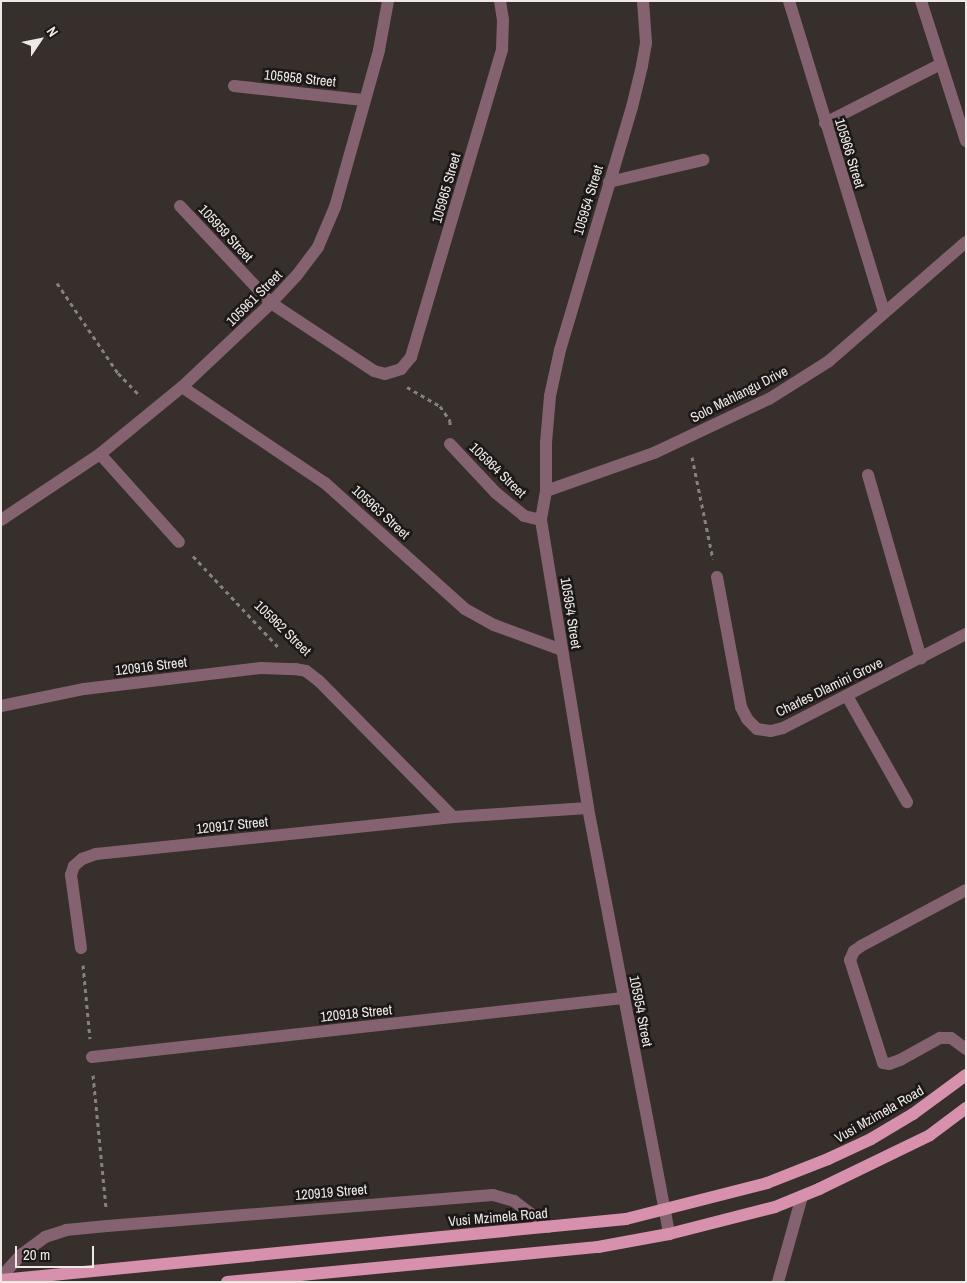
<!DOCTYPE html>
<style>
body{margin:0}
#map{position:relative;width:967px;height:1283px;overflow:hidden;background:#362f2c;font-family:"Archivo Narrow",sans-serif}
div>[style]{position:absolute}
.path>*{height:3px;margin-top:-1.5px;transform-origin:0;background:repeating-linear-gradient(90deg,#88827f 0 4px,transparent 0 8px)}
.minor>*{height:12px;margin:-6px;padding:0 6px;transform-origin:6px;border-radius:6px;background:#85626f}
.major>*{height:12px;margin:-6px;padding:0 6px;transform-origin:6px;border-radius:6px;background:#d891ad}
span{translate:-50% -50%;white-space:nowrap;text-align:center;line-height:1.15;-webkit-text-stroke:5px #1b1817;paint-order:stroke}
.street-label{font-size:14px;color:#eee9e7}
.frame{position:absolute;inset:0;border:2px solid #eee9e7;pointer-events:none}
.north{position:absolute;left:15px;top:15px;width:50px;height:50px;-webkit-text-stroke:4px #1b1817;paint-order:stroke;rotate:56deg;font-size:14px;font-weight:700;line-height:20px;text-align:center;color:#eee9e7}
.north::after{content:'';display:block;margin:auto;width:18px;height:22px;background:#eee9e7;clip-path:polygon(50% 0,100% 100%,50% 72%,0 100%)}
.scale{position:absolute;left:15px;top:1246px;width:79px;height:22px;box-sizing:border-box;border:2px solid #eee9e7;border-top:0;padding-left:6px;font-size:15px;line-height:18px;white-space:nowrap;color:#eee9e7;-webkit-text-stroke:4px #1b1817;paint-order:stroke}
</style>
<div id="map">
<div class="path">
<i style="left:57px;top:283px;width:109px;rotate:55.9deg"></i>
<i style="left:118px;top:373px;width:32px;rotate:46deg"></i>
<i style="left:407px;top:387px;width:38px;rotate:30deg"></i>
<i style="left:440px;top:406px;width:18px;rotate:56deg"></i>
<i style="left:450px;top:421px;width:5px;rotate:90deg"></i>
<i style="left:692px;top:457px;width:104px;rotate:78.4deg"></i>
<i style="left:193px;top:556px;width:126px;rotate:46.9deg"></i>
<i style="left:83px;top:965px;width:74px;rotate:84.6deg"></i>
<i style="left:93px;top:1075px;width:134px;rotate:84.4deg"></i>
</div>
<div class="minor">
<i style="left:643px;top:1px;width:42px;rotate:85.9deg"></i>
<i style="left:646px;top:43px;width:23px;rotate:100deg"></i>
<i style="left:642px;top:66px;width:42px;rotate:103.7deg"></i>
<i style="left:632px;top:107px;width:253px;rotate:106.5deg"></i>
<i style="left:560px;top:350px;width:47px;rotate:102.3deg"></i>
<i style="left:550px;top:396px;width:47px;rotate:94.9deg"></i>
<i style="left:546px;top:443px;width:48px;rotate:90deg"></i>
<i style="left:546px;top:491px;width:29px;rotate:100deg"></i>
<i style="left:541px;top:520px;width:292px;rotate:80.7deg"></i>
<i style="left:588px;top:808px;width:434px;rotate:79.2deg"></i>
<i style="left:789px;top:1px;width:325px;rotate:73deg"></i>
<i style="left:921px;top:1px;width:147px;rotate:72.2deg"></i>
<i style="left:234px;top:86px;width:130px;rotate:6.2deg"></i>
<i style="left:825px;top:123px;width:130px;rotate:-27deg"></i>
<i style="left:609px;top:182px;width:97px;rotate:-13.2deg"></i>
<i style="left:180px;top:206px;width:133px;rotate:46.8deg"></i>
<i style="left:271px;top:303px;width:123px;rotate:33.4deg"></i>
<i style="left:374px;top:371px;width:11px;rotate:15deg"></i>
<i style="left:385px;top:374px;width:17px;rotate:-17deg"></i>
<i style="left:401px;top:369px;width:16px;rotate:-50deg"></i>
<i style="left:411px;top:357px;width:321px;rotate:-73.5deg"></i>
<i style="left:502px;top:49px;width:29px;rotate:-88deg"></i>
<i style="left:503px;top:20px;width:19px;rotate:-99deg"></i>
<i style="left:182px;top:387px;width:172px;rotate:33.9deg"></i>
<i style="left:325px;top:483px;width:188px;rotate:42deg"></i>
<i style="left:465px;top:609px;width:33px;rotate:29deg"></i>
<i style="left:494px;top:625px;width:72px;rotate:20.2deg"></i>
<i style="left:450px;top:444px;width:67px;rotate:46.8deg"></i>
<i style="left:496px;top:493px;width:36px;rotate:39deg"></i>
<i style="left:524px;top:516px;width:17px;rotate:13deg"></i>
<i style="left:100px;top:454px;width:118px;rotate:48.1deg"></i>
<i style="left:868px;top:475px;width:191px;rotate:73.9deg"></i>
<i style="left:546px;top:491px;width:114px;rotate:-19.4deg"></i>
<i style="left:654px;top:453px;width:127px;rotate:-25.2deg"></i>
<i style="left:769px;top:399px;width:71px;rotate:-32.3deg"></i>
<i style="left:829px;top:361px;width:181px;rotate:-41deg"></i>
<i style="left:1px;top:520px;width:119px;rotate:-33.7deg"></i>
<i style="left:100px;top:454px;width:106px;rotate:-39.3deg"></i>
<i style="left:182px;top:387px;width:122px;rotate:-43.3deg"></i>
<i style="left:271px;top:303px;width:38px;rotate:-47deg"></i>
<i style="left:297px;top:275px;width:35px;rotate:-53deg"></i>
<i style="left:318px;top:247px;width:43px;rotate:-67deg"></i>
<i style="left:335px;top:207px;width:163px;rotate:-74.3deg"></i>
<i style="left:379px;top:50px;width:50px;rotate:-79.6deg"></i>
<i style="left:717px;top:577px;width:132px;rotate:79.5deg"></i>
<i style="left:741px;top:707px;width:13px;rotate:63deg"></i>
<i style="left:747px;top:719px;width:14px;rotate:45deg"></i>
<i style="left:757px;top:729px;width:14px;rotate:8deg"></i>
<i style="left:771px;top:731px;width:12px;rotate:-14deg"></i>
<i style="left:783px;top:728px;width:206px;rotate:-27.2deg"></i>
<i style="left:847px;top:696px;width:122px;rotate:60.5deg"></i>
<i style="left:1px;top:706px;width:85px;rotate:-11.6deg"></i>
<i style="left:84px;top:689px;width:178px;rotate:-6.8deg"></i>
<i style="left:261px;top:668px;width:34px;rotate:2deg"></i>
<i style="left:295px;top:669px;width:11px;rotate:10deg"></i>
<i style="left:306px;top:671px;width:16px;rotate:38deg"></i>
<i style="left:319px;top:681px;width:191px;rotate:45.4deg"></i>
<i style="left:966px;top:890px;width:119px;rotate:151.9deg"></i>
<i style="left:861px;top:946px;width:9px;rotate:144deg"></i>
<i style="left:854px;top:951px;width:10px;rotate:114deg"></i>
<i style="left:850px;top:960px;width:108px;rotate:72.2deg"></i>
<i style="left:883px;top:1063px;width:6px;rotate:9deg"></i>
<i style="left:889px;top:1064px;width:12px;rotate:-20deg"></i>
<i style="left:900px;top:1060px;width:46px;rotate:-28.8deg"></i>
<i style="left:940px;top:1038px;width:11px"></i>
<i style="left:951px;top:1038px;width:19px;rotate:36deg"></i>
<i style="left:81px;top:948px;width:74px;rotate:-97.8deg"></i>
<i style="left:71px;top:875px;width:9px;rotate:-72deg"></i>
<i style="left:74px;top:866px;width:11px;rotate:-41deg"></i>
<i style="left:82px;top:859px;width:15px;rotate:-20deg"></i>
<i style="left:96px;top:854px;width:359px;rotate:-5.9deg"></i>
<i style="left:453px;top:817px;width:135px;rotate:-3.8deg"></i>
<i style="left:92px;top:1057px;width:534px;rotate:-6.34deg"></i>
<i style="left:1px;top:1277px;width:31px;rotate:-48deg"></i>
<i style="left:22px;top:1254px;width:29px;rotate:-36deg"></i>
<i style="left:45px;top:1237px;width:22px;rotate:-18deg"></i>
<i style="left:66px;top:1230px;width:41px;rotate:-5.6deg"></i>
<i style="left:107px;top:1226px;width:387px;rotate:-4.6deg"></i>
<i style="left:493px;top:1195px;width:22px;rotate:16deg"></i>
<i style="left:514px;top:1201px;width:43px;rotate:37.4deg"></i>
<i style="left:778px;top:1282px;width:89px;rotate:-74.4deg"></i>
</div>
<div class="major">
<i style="left:1px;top:1280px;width:628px;rotate:-5.57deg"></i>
<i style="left:626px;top:1219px;width:146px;rotate:-14.3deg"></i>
<i style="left:767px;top:1183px;width:66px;rotate:-21.5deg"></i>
<i style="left:828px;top:1159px;width:47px;rotate:-24.9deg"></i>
<i style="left:871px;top:1139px;width:49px;rotate:-30.8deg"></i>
<i style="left:913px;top:1114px;width:66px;rotate:-36.3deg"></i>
<i style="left:227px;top:1282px;width:373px;rotate:-5.4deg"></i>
<i style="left:598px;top:1247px;width:72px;rotate:-10.4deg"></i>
<i style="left:669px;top:1234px;width:109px;rotate:-14.3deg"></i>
<i style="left:775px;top:1207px;width:48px;rotate:-22.2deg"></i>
<i style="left:819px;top:1189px;width:123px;rotate:-25.9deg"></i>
<i style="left:930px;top:1135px;width:45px;rotate:-36.9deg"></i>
</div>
<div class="street-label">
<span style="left:300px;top:78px;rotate:6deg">105958 Street</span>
<span style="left:850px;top:153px;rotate:73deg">105966 Street</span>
<span style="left:446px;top:188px;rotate:-74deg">105965 Street</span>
<span style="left:588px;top:200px;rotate:-73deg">105954 Street</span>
<span style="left:226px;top:233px;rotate:47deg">105959 Street</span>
<span style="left:254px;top:298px;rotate:-45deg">105961 Street</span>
<span style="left:739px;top:394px;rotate:-27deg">Solo Mahlangu Drive</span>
<span style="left:498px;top:470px;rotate:44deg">105964 Street</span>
<span style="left:381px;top:512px;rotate:42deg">105963 Street</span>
<span style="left:571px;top:613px;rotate:81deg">105954 Street</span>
<span style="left:283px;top:628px;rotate:44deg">105962 Street</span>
<span style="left:151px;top:666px;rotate:-7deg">120916 Street</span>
<span style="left:829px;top:687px;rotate:-26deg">Charles Dlamini Grove</span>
<span style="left:232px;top:825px;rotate:-6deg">120917 Street</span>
<span style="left:641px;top:1011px;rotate:79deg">105954 Street</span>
<span style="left:356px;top:1013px;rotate:-6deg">120918 Street</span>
<span style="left:879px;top:1114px;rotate:-30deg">Vusi Mzimela Road</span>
<span style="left:331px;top:1192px;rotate:-5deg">120919 Street</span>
<span style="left:498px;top:1217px;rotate:-5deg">Vusi Mzimela Road</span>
</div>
<div class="frame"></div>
<div class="north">N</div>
<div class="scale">20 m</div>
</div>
